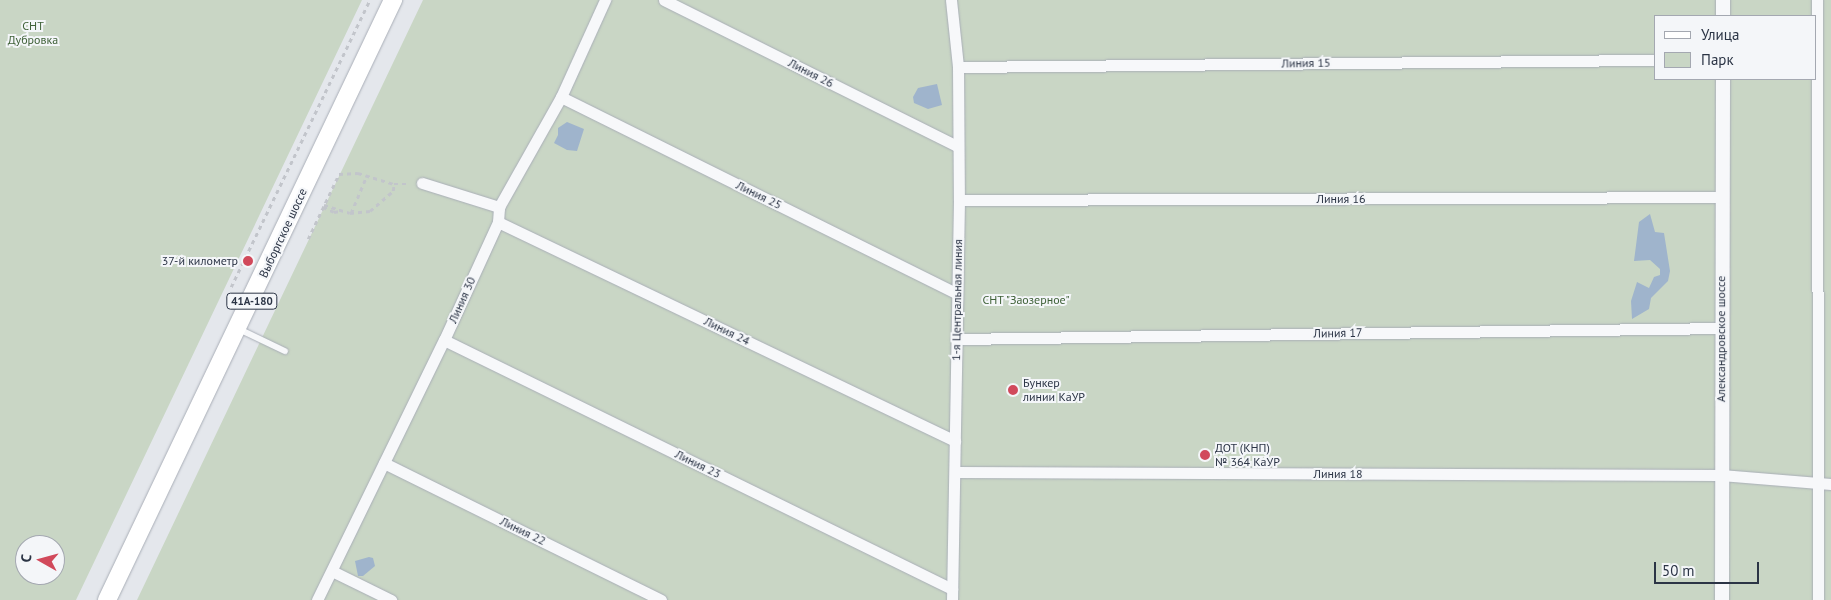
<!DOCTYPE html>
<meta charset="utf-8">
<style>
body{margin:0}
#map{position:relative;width:1831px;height:600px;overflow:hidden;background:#e4e7ec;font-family:"PT Sans",sans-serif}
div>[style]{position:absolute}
.green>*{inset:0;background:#c9d6c5}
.water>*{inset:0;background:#9fb4cc}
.path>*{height:2.5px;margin-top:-1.25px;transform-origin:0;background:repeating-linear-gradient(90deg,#c2c5cb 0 4px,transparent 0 8px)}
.roads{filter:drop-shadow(0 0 1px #a9aeb7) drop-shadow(0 0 1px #a9aeb7)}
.service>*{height:5.5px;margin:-2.75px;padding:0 2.75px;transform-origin:2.75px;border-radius:2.75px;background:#f7f8fa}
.minor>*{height:11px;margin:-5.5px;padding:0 5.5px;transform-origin:5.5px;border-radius:5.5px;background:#f7f8fa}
.tertiary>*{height:14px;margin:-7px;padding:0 7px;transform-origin:7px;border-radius:7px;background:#f7f8fa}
.primary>*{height:18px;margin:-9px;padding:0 9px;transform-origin:9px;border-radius:9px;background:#fff}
.dots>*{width:14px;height:14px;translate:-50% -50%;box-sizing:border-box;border:2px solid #f4f6f9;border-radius:50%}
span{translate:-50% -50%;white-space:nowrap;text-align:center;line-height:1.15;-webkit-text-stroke:4px #f4f6f9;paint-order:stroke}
.shield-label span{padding:1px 4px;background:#f4f6f9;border:1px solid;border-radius:4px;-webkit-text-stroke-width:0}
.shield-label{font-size:11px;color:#2b3445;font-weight:700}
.park-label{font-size:12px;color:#3f6138}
.street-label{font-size:12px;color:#2b3445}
.poi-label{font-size:12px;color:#2b3445}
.right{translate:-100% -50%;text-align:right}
.left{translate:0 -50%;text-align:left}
.legend{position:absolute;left:1654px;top:15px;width:162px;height:65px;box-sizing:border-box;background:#f4f6f9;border:1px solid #a4a8b1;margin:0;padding:6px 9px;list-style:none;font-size:15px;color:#2b3445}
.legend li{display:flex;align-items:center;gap:10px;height:25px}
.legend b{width:25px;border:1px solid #a4a8b1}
.north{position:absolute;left:15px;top:535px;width:50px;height:50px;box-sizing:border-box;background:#f4f6f9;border:1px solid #a4a8b1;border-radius:50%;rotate:277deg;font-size:14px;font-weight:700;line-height:20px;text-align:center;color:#2b3445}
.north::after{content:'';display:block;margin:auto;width:18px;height:22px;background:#d1495b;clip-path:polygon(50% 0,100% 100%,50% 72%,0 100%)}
.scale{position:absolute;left:1654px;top:562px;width:105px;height:22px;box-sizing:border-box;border:2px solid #2b3445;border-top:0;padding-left:6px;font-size:15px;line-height:18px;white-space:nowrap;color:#2b3445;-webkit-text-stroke:4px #f4f6f9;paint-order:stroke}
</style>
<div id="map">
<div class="green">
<i style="clip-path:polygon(evenodd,0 0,362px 0,76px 600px,0 600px,0 0,25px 545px,55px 545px,55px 575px,25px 575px,25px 545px)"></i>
<i style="clip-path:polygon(evenodd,423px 0,1831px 0,1831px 600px,137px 600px,423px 0,1655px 16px,1815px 16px,1815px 79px,1655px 79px,1655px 16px)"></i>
</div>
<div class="water">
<i style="clip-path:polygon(937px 84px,942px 105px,928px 109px,914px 103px,913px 97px,918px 88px)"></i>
<i style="clip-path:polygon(567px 122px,584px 129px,577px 151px,567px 150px,554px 143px,558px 135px,558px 128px)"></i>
<i style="clip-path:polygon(1650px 214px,1655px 232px,1664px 233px,1670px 271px,1668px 281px,1651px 298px,1649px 309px,1632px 319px,1631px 301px,1637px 282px,1649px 288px,1654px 277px,1660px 275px,1660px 269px,1650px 260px,1634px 261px,1639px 222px)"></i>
<i style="clip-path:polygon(369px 557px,373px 558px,375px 566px,363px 576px,358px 576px,355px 561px)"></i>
</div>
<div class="path">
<i style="left:324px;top:205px;width:27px;rotate:17deg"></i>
<i style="left:350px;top:213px;width:20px;rotate:-6deg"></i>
<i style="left:370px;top:211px;width:30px;rotate:-41deg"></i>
<i style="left:393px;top:191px;width:7px;rotate:-82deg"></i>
<i style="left:323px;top:207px;width:12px;rotate:24deg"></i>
<i style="left:334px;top:212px;width:6px;rotate:-9deg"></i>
<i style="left:351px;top:213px;width:41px;rotate:-67.2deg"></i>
<i style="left:308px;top:239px;width:72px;rotate:-64.5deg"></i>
<i style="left:339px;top:174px;width:19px;rotate:-3deg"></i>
<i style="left:358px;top:173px;width:38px;rotate:17deg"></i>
<i style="left:394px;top:184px;width:16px"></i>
<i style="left:231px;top:287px;width:319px;rotate:-64.2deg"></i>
</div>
<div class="roads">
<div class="service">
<i style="left:239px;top:329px;width:51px;rotate:25.6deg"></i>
</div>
<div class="minor">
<i style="left:664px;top:0;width:327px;rotate:26.5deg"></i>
<i style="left:951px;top:0;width:67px;rotate:84deg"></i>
<i style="left:958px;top:67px;width:133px;rotate:89.6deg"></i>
<i style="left:959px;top:200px;width:400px;rotate:91deg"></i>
<i style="left:1817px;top:0;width:600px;rotate:89.9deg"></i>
<i style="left:958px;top:67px;width:697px;rotate:-0.58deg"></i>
<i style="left:561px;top:97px;width:441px;rotate:26.4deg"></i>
<i style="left:422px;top:183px;width:81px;rotate:17.3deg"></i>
<i style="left:959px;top:200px;width:764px;rotate:-0.22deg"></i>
<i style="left:498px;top:222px;width:507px;rotate:25.6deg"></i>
<i style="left:956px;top:339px;width:764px;rotate:-0.82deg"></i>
<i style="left:444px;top:340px;width:566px;rotate:26.11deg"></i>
<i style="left:384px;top:463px;width:309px;rotate:26.3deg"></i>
<i style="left:955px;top:472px;width:766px;rotate:0.22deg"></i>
<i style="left:1721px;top:475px;width:110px;rotate:4.7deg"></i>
<i style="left:332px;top:571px;width:66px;rotate:26.2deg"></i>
<i style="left:317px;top:600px;width:289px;rotate:-64deg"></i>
<i style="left:444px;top:340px;width:130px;rotate:-65.4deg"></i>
<i style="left:498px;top:222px;width:15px;rotate:-86deg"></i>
<i style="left:499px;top:207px;width:126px;rotate:-60.6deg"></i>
<i style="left:561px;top:97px;width:107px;rotate:-65.6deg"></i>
</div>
<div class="tertiary">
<i style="left:1723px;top:16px;width:16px;rotate:-90deg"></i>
<i style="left:1722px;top:600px;width:521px;rotate:-89.89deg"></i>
</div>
<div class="primary">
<i style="left:107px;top:600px;width:665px;rotate:-64.51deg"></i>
</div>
</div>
<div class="dots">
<i style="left:248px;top:261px;background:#d1495b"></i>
<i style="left:1013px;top:390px;background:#d1495b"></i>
<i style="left:1205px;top:455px;background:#d1495b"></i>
</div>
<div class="shield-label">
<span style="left:252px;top:301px">41А-180</span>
</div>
<div class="park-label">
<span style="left:33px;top:33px">СНТ<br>Дубровка</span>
<span style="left:1026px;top:300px">СНТ "Заозерное"</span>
</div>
<div class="street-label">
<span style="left:1306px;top:63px;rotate:-1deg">Линия 15</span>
<span style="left:811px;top:73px;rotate:27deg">Линия 26</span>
<span style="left:759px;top:195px;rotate:26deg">Линия 25</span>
<span style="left:1341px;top:199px">Линия 16</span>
<span style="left:283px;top:233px;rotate:-65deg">Выборгское шоссе</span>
<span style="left:462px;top:300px;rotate:-66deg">Линия 30</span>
<span style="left:957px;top:300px;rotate:-89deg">1-я Центральная линия</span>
<span style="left:727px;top:331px;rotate:26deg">Линия 24</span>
<span style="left:1338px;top:333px;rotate:-1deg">Линия 17</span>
<span style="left:1721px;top:339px;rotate:-90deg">Александровское шоссе</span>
<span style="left:698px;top:464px;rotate:26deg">Линия 23</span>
<span style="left:1338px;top:474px">Линия 18</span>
<span style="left:523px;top:531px;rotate:26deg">Линия 22</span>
</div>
<div class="poi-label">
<span class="right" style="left:238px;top:261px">37-й километр</span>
<span class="left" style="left:1023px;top:390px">Бункер<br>линии КаУР</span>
<span class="left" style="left:1215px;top:455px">ДОТ (КНП)<br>№ 364 КаУР</span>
</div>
<ul class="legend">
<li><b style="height:6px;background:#fff"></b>Улица</li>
<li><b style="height:14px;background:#c9d6c5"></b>Парк</li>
</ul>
<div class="north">С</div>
<div class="scale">50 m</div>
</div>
